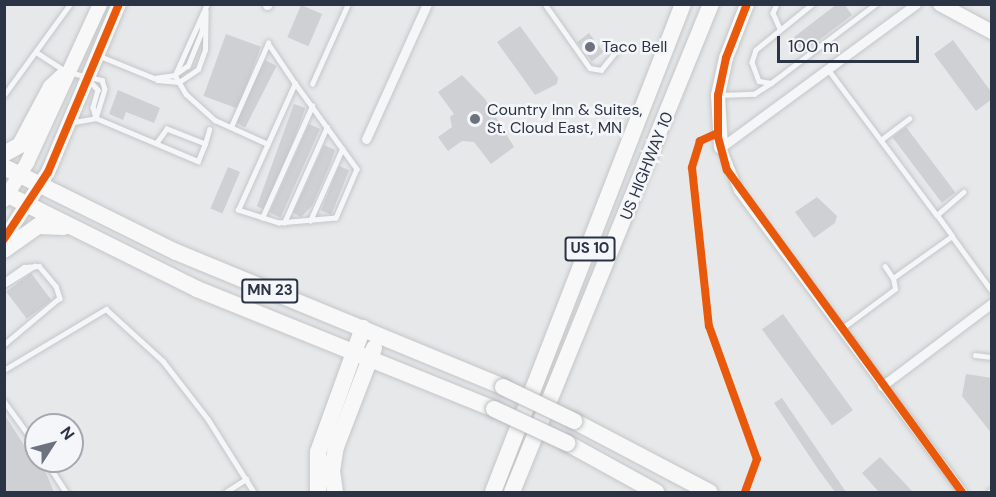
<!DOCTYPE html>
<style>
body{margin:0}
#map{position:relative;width:996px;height:497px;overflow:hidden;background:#e6e8ea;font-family:"DM Sans",sans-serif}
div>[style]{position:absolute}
.building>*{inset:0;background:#ced0d3;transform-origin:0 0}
.roads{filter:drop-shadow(0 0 2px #c4c6c8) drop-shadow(0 0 2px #c4c6c8)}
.lane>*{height:4.5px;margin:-2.25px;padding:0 2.25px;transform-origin:2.25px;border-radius:2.25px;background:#f5f6f7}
.street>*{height:9px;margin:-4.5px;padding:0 4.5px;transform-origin:4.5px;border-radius:4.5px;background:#f5f6f7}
.secondary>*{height:14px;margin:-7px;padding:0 7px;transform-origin:7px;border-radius:7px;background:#f8f8f8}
.highway>*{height:16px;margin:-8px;padding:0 8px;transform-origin:8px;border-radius:8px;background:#f8f8f8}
.bridges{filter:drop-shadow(0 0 2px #b8bbbf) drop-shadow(0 0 2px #b8bbbf)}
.highway-bridge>*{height:16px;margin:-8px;padding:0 8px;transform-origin:8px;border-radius:8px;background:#f8f8f8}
.cycleway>*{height:8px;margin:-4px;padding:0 4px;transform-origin:4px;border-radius:4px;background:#e8590c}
.dots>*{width:16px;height:16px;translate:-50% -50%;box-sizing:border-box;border:3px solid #f4f6f9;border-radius:50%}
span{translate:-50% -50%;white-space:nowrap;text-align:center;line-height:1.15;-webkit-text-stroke:5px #f4f6f9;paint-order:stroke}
.shield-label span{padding:2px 4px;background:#f4f6f9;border:2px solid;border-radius:4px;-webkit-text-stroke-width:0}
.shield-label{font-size:15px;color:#2b3445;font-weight:700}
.poi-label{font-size:16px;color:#2b3445}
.left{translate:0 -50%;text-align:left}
.street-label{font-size:16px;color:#2b3445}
.frame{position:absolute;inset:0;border:6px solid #2b3445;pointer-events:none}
.north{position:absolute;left:24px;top:413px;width:60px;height:60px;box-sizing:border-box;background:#f4f6f9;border:2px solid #a4a8b1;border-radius:50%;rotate:54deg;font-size:16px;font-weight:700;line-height:24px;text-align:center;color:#2b3445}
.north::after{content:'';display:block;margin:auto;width:21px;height:27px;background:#6c737f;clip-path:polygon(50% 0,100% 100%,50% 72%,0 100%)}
.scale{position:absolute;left:777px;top:36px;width:142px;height:27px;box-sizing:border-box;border:3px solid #2b3445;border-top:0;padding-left:8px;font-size:18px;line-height:21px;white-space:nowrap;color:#2b3445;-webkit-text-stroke:4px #f4f6f9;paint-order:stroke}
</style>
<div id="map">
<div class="building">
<i style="clip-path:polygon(837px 4px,844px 4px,852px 15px,802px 53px,794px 37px)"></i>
<i style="left:301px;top:5px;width:23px;height:35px;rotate:23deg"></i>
<i style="clip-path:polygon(520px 26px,558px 78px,557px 84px,535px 95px,497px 42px)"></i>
<i style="left:589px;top:33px;width:24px;height:15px;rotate:52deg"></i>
<i style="left:226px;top:34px;width:37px;height:66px;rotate:20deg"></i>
<i style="clip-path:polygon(953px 40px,992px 93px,992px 99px,976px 111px,934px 54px)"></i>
<i style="left:265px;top:60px;width:13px;height:69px;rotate:27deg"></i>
<i style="clip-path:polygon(462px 75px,485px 99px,514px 147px,491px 164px,474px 142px,462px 141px,448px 151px,438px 137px,452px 127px,450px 117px,454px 114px,438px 92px)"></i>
<i style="clip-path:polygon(118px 90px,160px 108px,154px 123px,126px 112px,123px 120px,109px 114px)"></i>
<i style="left:294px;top:104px;width:12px;height:109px;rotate:20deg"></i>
<i style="left:309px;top:124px;width:12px;height:97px;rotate:24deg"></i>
<i style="left:906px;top:127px;width:82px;height:17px;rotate:53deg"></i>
<i style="clip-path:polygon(324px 145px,335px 150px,331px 162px,312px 206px,301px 217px,293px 213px)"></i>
<i style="left:339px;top:166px;width:11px;height:48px;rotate:22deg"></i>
<i style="left:228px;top:167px;width:13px;height:45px;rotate:23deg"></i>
<i style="clip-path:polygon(817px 197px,837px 216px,835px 223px,814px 238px,795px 212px)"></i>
<i style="left:31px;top:273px;width:34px;height:31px;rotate:53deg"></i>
<i style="left:783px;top:314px;width:119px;height:26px;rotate:54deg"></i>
<i style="clip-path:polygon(966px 374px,992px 378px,992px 434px,962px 396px)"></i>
<i style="clip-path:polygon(782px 398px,827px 464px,846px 492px,835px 492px,818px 469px,774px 403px)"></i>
<i style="clip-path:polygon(4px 414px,37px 465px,43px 466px,54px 492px,4px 492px)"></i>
<i style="clip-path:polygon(880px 457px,913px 492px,879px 492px,862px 473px)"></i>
</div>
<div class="roads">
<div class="lane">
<i style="left:545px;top:4px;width:78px;rotate:54.9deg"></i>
<i style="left:590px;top:68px;width:11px;rotate:10deg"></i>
<i style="left:601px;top:70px;width:22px;rotate:-51deg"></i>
<i style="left:777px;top:4px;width:10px;rotate:114deg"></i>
<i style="left:773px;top:13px;width:17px;rotate:66deg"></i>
<i style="left:813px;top:4px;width:73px;rotate:141.1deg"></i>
<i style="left:756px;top:50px;width:13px;rotate:108deg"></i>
<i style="left:752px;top:62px;width:20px;rotate:70deg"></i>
<i style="left:759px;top:81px;width:12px;rotate:9deg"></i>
<i style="left:771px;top:83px;width:131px;rotate:-37deg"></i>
<i style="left:203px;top:15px;width:17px;rotate:93deg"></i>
<i style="left:202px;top:32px;width:37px;rotate:112deg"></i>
<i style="left:188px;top:66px;width:16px;rotate:145deg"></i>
<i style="left:175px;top:75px;width:22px;rotate:60deg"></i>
<i style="left:186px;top:94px;width:39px;rotate:42deg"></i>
<i style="left:215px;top:120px;width:58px;rotate:24.4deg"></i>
<i style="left:36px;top:52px;width:33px;rotate:33deg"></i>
<i style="left:100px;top:56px;width:58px;rotate:22.2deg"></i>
<i style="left:154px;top:78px;width:21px;rotate:-8deg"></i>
<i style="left:175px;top:75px;width:78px;rotate:-65.7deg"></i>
<i style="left:828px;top:69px;width:182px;rotate:53.3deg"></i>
<i style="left:937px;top:215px;width:35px;rotate:-41deg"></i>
<i style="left:72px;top:73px;width:31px;rotate:13deg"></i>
<i style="left:102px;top:80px;width:9px;rotate:72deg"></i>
<i style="left:105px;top:89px;width:30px;rotate:107deg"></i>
<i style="left:157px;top:80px;width:22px;rotate:5deg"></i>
<i style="left:179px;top:82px;width:23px;rotate:-34deg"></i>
<i style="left:198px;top:69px;width:20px;rotate:-70deg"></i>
<i style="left:205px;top:50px;width:39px;rotate:-89deg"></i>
<i style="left:90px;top:81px;width:12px;rotate:48deg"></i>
<i style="left:98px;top:90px;width:18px;rotate:106deg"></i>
<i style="left:93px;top:107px;width:11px;rotate:75deg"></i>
<i style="left:295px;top:83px;width:106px;rotate:54.2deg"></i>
<i style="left:357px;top:169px;width:53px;rotate:113.2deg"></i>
<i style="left:336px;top:218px;width:57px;rotate:175deg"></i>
<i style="left:279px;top:223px;width:43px;rotate:-162.4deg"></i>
<i style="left:238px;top:210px;width:139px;rotate:-65.8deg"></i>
<i style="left:312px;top:84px;width:88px;rotate:-65.8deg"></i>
<i style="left:4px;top:95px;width:112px;rotate:-54deg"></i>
<i style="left:720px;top:95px;width:34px;rotate:-2deg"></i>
<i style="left:754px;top:94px;width:20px;rotate:-33deg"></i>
<i style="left:74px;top:122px;width:22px;rotate:-10deg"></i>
<i style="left:96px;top:118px;width:111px;rotate:22.9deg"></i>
<i style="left:198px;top:161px;width:18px;rotate:-68deg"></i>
<i style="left:205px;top:144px;width:41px;rotate:-158.5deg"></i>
<i style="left:167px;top:129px;width:17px;rotate:126deg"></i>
<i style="left:231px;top:127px;width:92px;rotate:-66.2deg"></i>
<i style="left:268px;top:43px;width:48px;rotate:56deg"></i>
<i style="left:882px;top:139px;width:34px;rotate:-37deg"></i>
<i style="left:205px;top:144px;width:15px;rotate:-74deg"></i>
<i style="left:262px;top:218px;width:123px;rotate:-65.9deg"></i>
<i style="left:310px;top:221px;width:79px;rotate:-66deg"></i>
<i style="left:284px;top:223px;width:105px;rotate:-65.9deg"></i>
<i style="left:952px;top:236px;width:68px;rotate:54deg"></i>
<i style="left:885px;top:266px;width:14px;rotate:56deg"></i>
<i style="left:893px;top:278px;width:72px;rotate:-35.4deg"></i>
<i style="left:952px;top:236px;width:26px;rotate:-126deg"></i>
<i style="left:4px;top:281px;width:24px;rotate:-35deg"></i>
<i style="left:24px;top:267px;width:15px;rotate:-4deg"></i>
<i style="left:39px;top:266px;width:26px;rotate:50deg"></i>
<i style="left:56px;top:286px;width:13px;rotate:72deg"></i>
<i style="left:60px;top:298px;width:73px;rotate:140deg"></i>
<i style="left:4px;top:285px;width:36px;rotate:-32deg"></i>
<i style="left:841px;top:329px;width:67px;rotate:-36.5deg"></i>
<i style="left:895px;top:289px;width:11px;rotate:-100deg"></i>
<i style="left:975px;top:355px;width:17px;rotate:7deg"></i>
<i style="left:4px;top:370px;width:119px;rotate:-30.9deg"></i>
<i style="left:106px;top:309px;width:77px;rotate:42.4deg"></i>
<i style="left:163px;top:361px;width:73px;rotate:52.2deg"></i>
<i style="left:208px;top:419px;width:86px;rotate:57.8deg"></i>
<i style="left:4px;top:401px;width:54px;rotate:54deg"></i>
<i style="left:46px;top:461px;width:37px;rotate:57deg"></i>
<i style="left:226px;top:492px;width:24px;rotate:-33deg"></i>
<i style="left:989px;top:492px;width:4px;rotate:-34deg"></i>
</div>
<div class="street">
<i style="left:916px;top:4px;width:242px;rotate:143.7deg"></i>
<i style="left:721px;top:147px;width:46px;rotate:68.4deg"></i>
<i style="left:738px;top:190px;width:376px;rotate:53.4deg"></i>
<i style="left:267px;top:5px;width:1px;rotate:-45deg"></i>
<i style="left:366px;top:139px;width:148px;rotate:-65.7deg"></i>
<i style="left:882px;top:386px;width:138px;rotate:-37deg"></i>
</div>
<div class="secondary">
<i style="left:940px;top:4px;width:59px;rotate:28.3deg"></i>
<i style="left:721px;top:147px;width:52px;rotate:-93.3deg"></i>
<i style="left:718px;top:95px;width:38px;rotate:-78deg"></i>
<i style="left:726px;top:58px;width:58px;rotate:-68.7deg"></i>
<i style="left:4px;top:200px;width:44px;rotate:-58.1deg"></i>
<i style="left:27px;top:163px;width:175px;rotate:-65.3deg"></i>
<i style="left:4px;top:239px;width:80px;rotate:-56.7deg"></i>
<i style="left:48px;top:172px;width:182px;rotate:-67.1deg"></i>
</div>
<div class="highway">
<i style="left:4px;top:154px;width:18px;rotate:-29deg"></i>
<i style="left:20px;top:145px;width:66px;rotate:-61.9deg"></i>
<i style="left:51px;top:87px;width:16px;rotate:-43deg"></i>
<i style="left:4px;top:167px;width:192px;rotate:26.3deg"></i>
<i style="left:176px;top:252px;width:354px;rotate:22.4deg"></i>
<i style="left:4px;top:193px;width:216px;rotate:26.4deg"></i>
<i style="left:197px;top:289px;width:320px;rotate:22deg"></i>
<i style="left:4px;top:250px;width:42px;rotate:-35.2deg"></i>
<i style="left:38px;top:226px;width:26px;rotate:2deg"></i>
<i style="left:574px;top:421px;width:153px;rotate:27.7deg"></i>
<i style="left:567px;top:443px;width:102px;rotate:28.8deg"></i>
<i style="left:318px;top:492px;width:40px;rotate:-90deg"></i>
<i style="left:318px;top:452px;width:132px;rotate:-70.1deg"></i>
<i style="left:335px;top:492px;width:21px;rotate:-98deg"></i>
<i style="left:332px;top:471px;width:24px;rotate:-81deg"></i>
<i style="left:336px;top:447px;width:106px;rotate:-69deg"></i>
<i style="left:493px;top:492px;width:524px;rotate:-68.73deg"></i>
<i style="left:512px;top:492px;width:527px;rotate:-67.82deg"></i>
</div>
</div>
<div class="bridges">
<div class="highway-bridge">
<i style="left:503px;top:387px;width:79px;rotate:25.6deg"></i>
<i style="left:494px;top:409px;width:81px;rotate:25deg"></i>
</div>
</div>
<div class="cycleway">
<i style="left:747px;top:4px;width:58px;rotate:111.3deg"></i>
<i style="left:726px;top:58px;width:38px;rotate:102deg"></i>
<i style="left:718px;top:95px;width:42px;rotate:90deg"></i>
<i style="left:718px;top:137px;width:34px;rotate:75deg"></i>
<i style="left:727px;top:170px;width:399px;rotate:53.9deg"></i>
<i style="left:718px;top:133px;width:20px;rotate:156deg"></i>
<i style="left:700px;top:141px;width:28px;rotate:107deg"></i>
<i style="left:692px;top:168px;width:159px;rotate:83.9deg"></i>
<i style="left:709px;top:326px;width:141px;rotate:70.2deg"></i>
<i style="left:757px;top:459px;width:35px;rotate:110deg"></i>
<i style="left:4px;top:239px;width:80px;rotate:-56.7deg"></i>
<i style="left:48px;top:172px;width:182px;rotate:-67.1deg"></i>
</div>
<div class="dots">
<i style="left:590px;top:47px;background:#6c737f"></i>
<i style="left:475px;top:119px;background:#6c737f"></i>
</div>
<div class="shield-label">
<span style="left:590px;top:249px">US 10</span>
<span style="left:270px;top:291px">MN 23</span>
</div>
<div class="poi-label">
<span class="left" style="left:602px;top:47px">Taco Bell</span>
<span class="left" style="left:487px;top:119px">Country Inn &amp; Suites,<br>St. Cloud East, MN</span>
</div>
<div class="street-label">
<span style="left:647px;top:166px;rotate:-68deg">US HIGHWAY 10</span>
</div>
<div class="frame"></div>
<div class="north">N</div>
<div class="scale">100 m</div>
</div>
